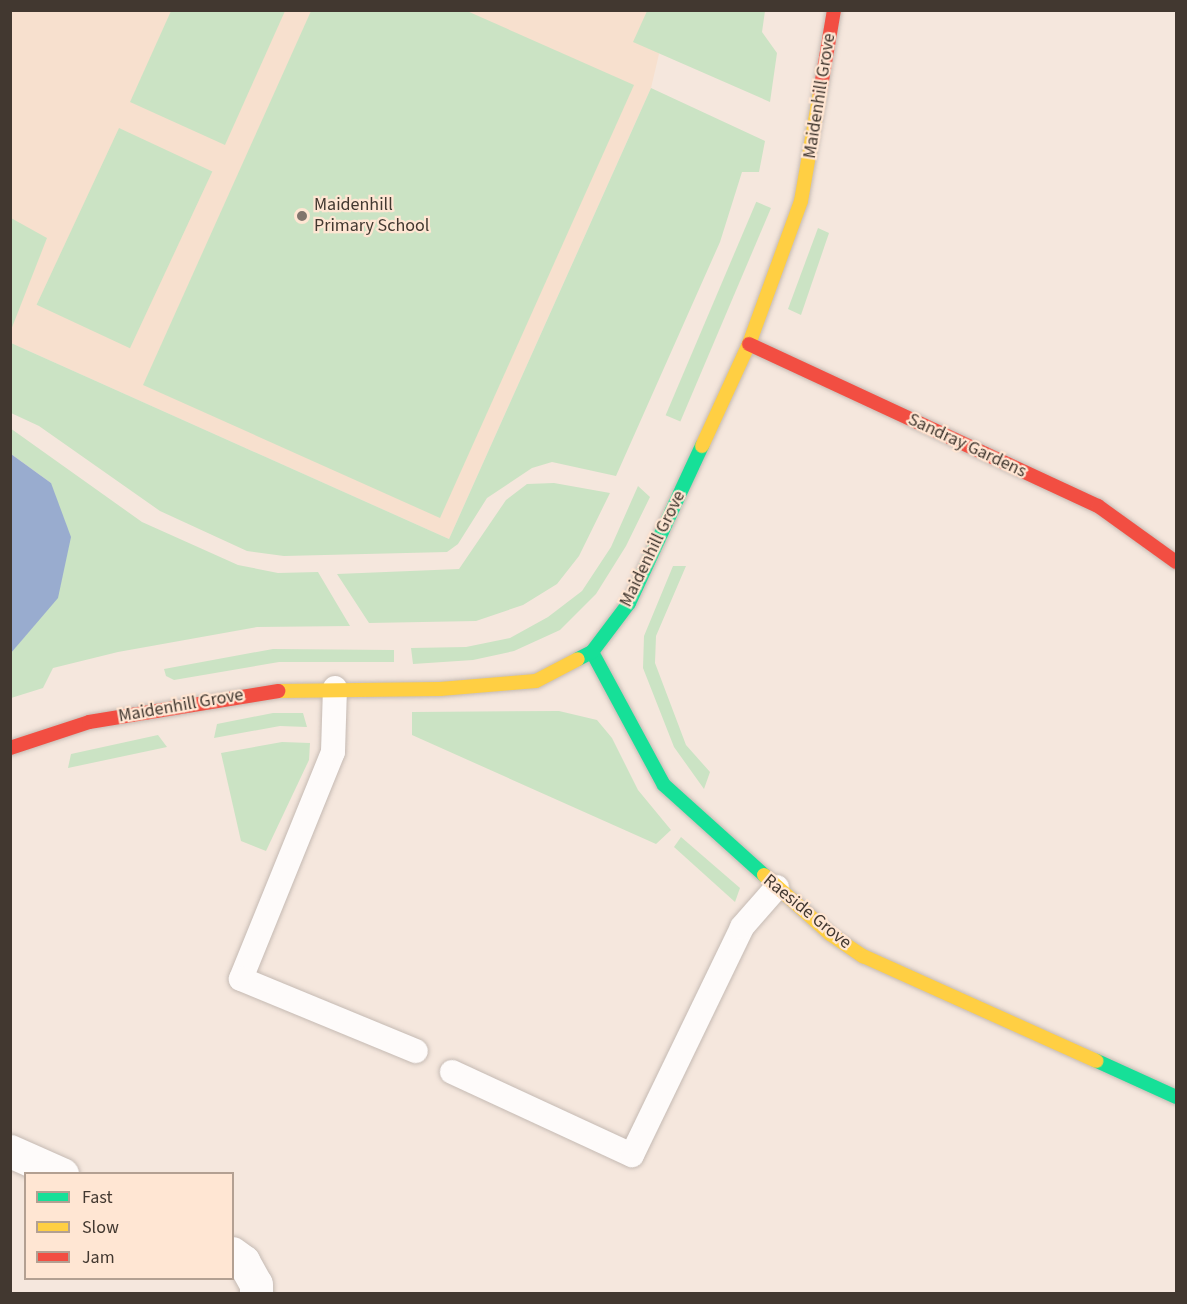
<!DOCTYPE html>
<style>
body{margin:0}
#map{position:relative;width:1187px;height:1304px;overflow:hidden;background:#f5e7dd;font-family:"Source Sans 3",sans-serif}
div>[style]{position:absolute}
.built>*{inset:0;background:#f7e0ce}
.green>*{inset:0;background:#cbe3c4;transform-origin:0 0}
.water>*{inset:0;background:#99accf}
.roads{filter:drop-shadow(0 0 2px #c5bab3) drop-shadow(0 0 2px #c5bab3)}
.lane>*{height:24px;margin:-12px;padding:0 12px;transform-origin:12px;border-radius:12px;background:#fefbfa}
.street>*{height:33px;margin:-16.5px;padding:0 16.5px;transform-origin:16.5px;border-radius:16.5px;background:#fefbfa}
.fast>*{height:14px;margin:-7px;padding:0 7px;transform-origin:7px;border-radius:7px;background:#16e098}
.slow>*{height:14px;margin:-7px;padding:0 7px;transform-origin:7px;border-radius:7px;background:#ffcf43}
.jam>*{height:14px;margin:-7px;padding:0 7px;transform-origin:7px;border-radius:7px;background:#f24e42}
.dots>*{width:16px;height:16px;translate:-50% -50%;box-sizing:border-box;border:3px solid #ffe6d3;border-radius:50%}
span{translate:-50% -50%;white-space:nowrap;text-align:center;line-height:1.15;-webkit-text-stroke:4.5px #ffe6d3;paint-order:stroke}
.street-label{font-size:18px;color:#423830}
.poi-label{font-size:18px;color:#423830}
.left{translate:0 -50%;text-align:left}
.frame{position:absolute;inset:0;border:12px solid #423830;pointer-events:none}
.legend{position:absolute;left:24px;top:1172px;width:210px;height:108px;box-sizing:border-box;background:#ffe6d3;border:2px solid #b3a092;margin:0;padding:8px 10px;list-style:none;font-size:18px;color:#423830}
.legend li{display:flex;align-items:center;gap:12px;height:30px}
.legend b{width:30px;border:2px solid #b3a092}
</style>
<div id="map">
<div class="built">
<i style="clip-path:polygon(11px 11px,678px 11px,659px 54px,651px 88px,449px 539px,11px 343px)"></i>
</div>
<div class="green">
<i style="clip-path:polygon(171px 11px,285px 11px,225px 145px,130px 102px)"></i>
<i style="clip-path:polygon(311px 11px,467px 11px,634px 85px,440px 518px,143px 385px)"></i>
<i style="clip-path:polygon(647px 11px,765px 11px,762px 32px,777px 53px,770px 102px,633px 42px)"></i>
<i style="clip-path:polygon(651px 88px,765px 141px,759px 172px,742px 172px,720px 242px,616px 476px,552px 462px,532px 468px,487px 498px,458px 544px,447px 552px,284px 556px,247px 551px,160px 511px,39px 426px,11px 413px,11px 343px,449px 539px)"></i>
<i style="left:119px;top:128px;width:103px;height:195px;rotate:25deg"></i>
<i style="left:771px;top:208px;width:232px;height:16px;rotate:113deg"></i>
<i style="clip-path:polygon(11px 218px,47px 238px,11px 330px)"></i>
<i style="clip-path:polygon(818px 228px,829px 233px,801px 315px,788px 309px)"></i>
<i style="clip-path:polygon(10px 428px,142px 522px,238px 565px,278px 573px,318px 572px,350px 626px,257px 627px,118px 652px,53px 668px,43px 688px,11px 698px,11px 653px,34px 625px,51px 483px,11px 454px)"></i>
<i style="clip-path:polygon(554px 483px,610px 493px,579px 556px,557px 584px,523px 605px,476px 621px,369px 623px,337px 574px,459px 569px,506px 500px,527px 484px)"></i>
<i style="clip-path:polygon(638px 486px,650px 497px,626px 546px,596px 594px,560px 630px,514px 651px,473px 660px,413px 664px,411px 648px,466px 647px,510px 638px,548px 617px,582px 591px,611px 547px)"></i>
<i style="clip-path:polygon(673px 566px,686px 566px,656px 636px,655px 663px,686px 745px,710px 772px,704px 789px,674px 747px,643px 668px,644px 636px)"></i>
<i style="clip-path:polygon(273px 649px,394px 650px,394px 662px,279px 662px,174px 680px,166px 676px,164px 669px)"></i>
<i style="clip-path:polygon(559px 711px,597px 720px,612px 738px,638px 790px,671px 830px,656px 844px,412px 735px,412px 712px)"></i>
<i style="clip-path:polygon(273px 713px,303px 713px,307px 727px,280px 726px,214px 738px,217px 724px)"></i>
<i style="clip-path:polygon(158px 735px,167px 747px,68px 768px,71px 754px)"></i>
<i style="clip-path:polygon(282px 742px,310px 743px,309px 760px,266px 851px,241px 841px,221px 753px)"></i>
<i style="clip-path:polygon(681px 837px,740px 888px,735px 902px,674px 847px)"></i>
</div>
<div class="water">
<i style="clip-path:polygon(11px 454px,51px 483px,71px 537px,58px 598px,11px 653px)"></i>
</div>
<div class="roads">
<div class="lane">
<i style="left:335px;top:688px;width:64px;rotate:91.8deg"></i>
<i style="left:333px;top:752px;width:245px;rotate:112.1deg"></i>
<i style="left:241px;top:979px;width:189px;rotate:22.4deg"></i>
<i style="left:452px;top:1072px;width:198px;rotate:24.8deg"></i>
<i style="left:632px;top:1155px;width:253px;rotate:-64.2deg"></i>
<i style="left:742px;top:927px;width:53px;rotate:-48.8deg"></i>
</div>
<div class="street">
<i style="left:10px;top:1151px;width:57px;rotate:23.9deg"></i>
<i style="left:232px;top:1253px;width:14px;rotate:36deg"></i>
<i style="left:243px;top:1261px;width:26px;rotate:61deg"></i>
<i style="left:256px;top:1284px;width:10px;rotate:90deg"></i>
</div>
<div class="fast">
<i style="left:592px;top:652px;width:151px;rotate:61.6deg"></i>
<i style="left:664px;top:785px;width:135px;rotate:42deg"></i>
<i style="left:578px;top:659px;width:16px;rotate:-27deg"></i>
<i style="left:592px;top:652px;width:61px;rotate:-52.9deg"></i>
<i style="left:629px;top:603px;width:173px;rotate:-65.1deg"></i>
<i style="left:1097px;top:1061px;width:87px;rotate:24.5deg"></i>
</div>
<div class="slow">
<i style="left:702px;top:446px;width:112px;rotate:-65.3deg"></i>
<i style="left:749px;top:344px;width:152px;rotate:-70deg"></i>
<i style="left:801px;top:201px;width:111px;rotate:-80.1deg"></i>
<i style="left:278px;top:691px;width:162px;rotate:-0.7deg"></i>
<i style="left:440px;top:689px;width:96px;rotate:-4.8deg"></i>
<i style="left:536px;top:681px;width:47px;rotate:-27.6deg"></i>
<i style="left:764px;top:875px;width:89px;rotate:41.8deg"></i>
<i style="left:830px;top:934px;width:40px;rotate:34deg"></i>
<i style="left:863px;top:956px;width:256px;rotate:24.2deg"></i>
</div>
<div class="jam">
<i style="left:820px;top:92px;width:83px;rotate:-80.3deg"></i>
<i style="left:749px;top:344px;width:385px;rotate:24.9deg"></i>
<i style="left:1098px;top:506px;width:96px;rotate:35.7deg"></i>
<i style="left:10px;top:748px;width:83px;rotate:-18.2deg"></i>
<i style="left:89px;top:722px;width:192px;rotate:-9.3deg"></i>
</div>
</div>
<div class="dots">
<i style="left:302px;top:216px;background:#81756d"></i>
</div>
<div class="street-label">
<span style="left:820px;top:96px;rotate:-81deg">Maidenhill Grove</span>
<span style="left:967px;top:446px;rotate:25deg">Sandray Gardens</span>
<span style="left:653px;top:549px;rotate:-64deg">Maidenhill Grove</span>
<span style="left:181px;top:706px;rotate:-10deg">Maidenhill Grove</span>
<span style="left:807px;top:912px;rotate:39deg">Raeside Grove</span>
</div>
<div class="poi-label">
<span class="left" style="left:314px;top:216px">Maidenhill<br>Primary School</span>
</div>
<div class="frame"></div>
<ul class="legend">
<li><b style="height:8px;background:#16e098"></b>Fast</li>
<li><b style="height:8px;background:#ffcf43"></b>Slow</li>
<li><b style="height:8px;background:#f24e42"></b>Jam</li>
</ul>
</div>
